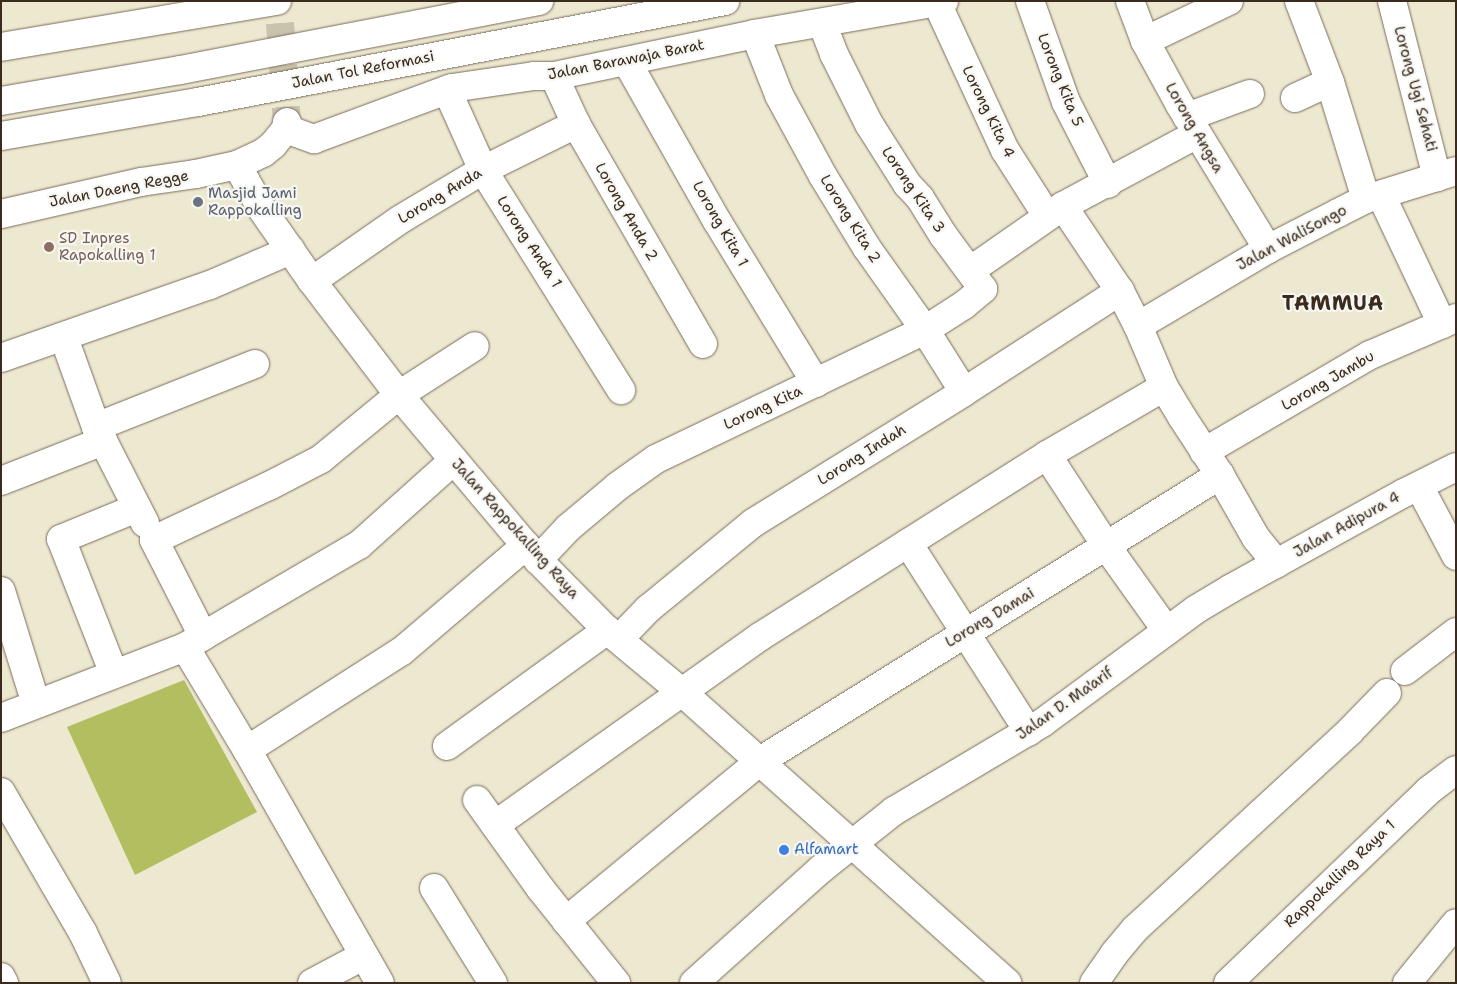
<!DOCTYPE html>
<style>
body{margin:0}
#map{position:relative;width:1457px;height:984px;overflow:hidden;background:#ede8d0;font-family:"Shantell Sans",sans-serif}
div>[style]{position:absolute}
.green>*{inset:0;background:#b2be60}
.minor-tunnel>*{height:28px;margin-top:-14px;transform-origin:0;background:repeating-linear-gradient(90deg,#c9c2ac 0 28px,transparent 0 42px)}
.roads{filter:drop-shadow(0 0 1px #796c5c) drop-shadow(0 0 1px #796c5c)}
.minor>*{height:28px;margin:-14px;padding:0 14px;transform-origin:14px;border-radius:14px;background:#fff}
.highway>*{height:28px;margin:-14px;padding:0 14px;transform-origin:14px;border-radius:14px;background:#fff}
.dots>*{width:14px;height:14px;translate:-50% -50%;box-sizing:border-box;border:2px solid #f6f6f2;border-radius:50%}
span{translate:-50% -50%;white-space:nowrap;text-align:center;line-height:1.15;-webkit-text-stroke:4.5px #f6f6f2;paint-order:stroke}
.street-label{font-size:15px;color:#3b2a1e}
.worship-label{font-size:15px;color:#5b616d}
.left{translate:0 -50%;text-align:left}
.education-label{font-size:15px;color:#785e54}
.shop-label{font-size:15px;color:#366cbe}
.district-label{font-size:20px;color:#3b2a1e;font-weight:700;letter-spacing:1px}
.frame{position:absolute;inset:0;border:2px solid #3b2a1e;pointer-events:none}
</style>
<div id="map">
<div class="green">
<i style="clip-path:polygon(184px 680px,257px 812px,135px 875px,67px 727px)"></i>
</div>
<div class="minor-tunnel">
<i style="left:280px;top:23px;width:99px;rotate:86deg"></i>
</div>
<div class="roads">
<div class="minor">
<i style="left:1030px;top:1px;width:107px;rotate:70.4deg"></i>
<i style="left:1066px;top:102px;width:92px;rotate:62.9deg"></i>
<i style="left:1130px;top:1px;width:43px;rotate:69.4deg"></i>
<i style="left:1145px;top:41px;width:73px;rotate:61.3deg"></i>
<i style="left:1180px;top:105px;width:169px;rotate:58.6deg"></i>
<i style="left:1299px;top:1px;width:87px;rotate:69.1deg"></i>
<i style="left:1330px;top:82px;width:122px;rotate:72.9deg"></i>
<i style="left:1392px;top:1px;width:182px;rotate:75.7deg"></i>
<i style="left:937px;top:3px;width:162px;rotate:65.2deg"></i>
<i style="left:1005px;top:150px;width:78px;rotate:57.5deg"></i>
<i style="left:755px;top:34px;width:66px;rotate:68.5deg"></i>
<i style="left:779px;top:95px;width:92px;rotate:61.5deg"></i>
<i style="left:823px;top:176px;width:84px;rotate:58.6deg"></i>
<i style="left:867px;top:248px;width:100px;rotate:54.7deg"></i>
<i style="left:925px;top:330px;width:73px;rotate:57.8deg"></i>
<i style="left:1145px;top:41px;width:93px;rotate:-25.5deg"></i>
<i style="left:1px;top:47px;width:280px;rotate:-9.5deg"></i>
<i style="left:627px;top:62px;width:183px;rotate:60.5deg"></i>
<i style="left:717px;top:221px;width:190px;rotate:58.6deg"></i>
<i style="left:554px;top:76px;width:53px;rotate:65.4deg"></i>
<i style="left:576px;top:124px;width:254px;rotate:60deg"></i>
<i style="left:447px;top:90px;width:88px;rotate:65.8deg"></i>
<i style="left:483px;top:170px;width:260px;rotate:57.9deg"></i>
<i style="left:1295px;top:98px;width:38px;rotate:-25deg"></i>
<i style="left:1187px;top:117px;width:67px;rotate:-20.1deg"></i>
<i style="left:286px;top:129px;width:30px;rotate:20deg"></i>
<i style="left:314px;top:139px;width:147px;rotate:-20.3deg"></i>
<i style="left:452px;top:88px;width:83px;rotate:-8.3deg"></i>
<i style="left:534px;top:76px;width:20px"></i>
<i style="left:554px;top:76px;width:205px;rotate:-11.8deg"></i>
<i style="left:755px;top:34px;width:192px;rotate:-9.9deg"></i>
<i style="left:237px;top:165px;width:49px;rotate:60.8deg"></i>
<i style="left:261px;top:208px;width:89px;rotate:55.1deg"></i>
<i style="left:312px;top:281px;width:143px;rotate:52.7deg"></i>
<i style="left:399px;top:395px;width:216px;rotate:49.9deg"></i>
<i style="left:538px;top:560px;width:98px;rotate:45.4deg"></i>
<i style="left:607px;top:630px;width:99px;rotate:39.7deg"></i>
<i style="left:683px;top:693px;width:435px;rotate:41.8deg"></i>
<i style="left:1381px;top:195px;width:143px;rotate:64.7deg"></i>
<i style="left:1063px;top:206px;width:102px;rotate:56.2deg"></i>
<i style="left:1120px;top:291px;width:39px;rotate:63deg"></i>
<i style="left:1138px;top:326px;width:66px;rotate:66.9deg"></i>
<i style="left:1164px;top:387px;width:35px;rotate:59deg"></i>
<i style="left:1182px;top:417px;width:69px;rotate:56.8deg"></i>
<i style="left:1220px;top:475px;width:73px;rotate:60.3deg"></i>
<i style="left:1256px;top:538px;width:33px;rotate:51deg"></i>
<i style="left:1px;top:214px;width:144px;rotate:-12.9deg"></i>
<i style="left:141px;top:182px;width:56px;rotate:-8.3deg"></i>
<i style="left:196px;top:174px;width:42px;rotate:-12.4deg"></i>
<i style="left:237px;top:165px;width:29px;rotate:-25deg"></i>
<i style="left:263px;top:153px;width:13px;rotate:-39deg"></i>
<i style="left:273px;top:145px;width:21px;rotate:-51deg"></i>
<i style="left:286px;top:129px;width:7px;rotate:-82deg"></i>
<i style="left:971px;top:270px;width:112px;rotate:-34.8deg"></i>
<i style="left:1063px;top:206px;width:152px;rotate:-28.2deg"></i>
<i style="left:312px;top:281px;width:108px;rotate:-34.9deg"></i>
<i style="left:401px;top:219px;width:96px;rotate:-30.9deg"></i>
<i style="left:483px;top:170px;width:104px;rotate:-26.3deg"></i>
<i style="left:1138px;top:326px;width:151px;rotate:-30.6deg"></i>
<i style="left:1268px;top:249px;width:79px;rotate:-27.2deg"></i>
<i style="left:1338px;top:213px;width:31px;rotate:-27deg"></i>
<i style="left:1366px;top:199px;width:94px;rotate:-17.3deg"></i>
<i style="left:64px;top:338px;width:95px;rotate:70.2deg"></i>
<i style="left:96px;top:427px;width:108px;rotate:63deg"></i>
<i style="left:1px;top:358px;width:221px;rotate:-19.3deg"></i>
<i style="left:210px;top:285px;width:88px;rotate:-23.4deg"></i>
<i style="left:96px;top:427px;width:171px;rotate:-21.6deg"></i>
<i style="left:1204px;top:452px;width:192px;rotate:-30.3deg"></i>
<i style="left:1370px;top:355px;width:94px;rotate:-23.3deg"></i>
<i style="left:1047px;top:455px;width:110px;rotate:56.9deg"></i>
<i style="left:1107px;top:547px;width:103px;rotate:54.5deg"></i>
<i style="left:1px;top:481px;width:110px;rotate:-21.4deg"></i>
<i style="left:1419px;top:486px;width:79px;rotate:62.1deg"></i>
<i style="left:908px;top:543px;width:224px;rotate:57.4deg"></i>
<i style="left:538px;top:560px;width:44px;rotate:-46.8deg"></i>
<i style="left:568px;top:528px;width:65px;rotate:-40deg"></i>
<i style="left:618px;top:486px;width:47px;rotate:-35.4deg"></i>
<i style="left:656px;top:459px;width:298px;rotate:-25.6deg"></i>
<i style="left:925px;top:330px;width:46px;rotate:-32.7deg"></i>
<i style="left:964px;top:305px;width:25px;rotate:-40deg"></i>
<i style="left:983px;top:289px;width:67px;rotate:-126.5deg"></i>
<i style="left:943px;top:235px;width:44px;rotate:-121.9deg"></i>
<i style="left:920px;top:198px;width:19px;rotate:-133deg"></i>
<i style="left:907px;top:184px;width:71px;rotate:-122.3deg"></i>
<i style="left:869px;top:124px;width:78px;rotate:-116.6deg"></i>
<i style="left:834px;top:54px;width:33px;rotate:-111deg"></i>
<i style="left:1px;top:591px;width:118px;rotate:72.8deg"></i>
<i style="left:203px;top:636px;width:181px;rotate:-30.3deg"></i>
<i style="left:359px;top:545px;width:127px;rotate:-41.8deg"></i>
<i style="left:619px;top:639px;width:42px;rotate:-46deg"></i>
<i style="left:648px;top:609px;width:136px;rotate:-39.3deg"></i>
<i style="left:753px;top:523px;width:248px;rotate:-31.8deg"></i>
<i style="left:964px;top:392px;width:186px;rotate:-32.9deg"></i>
<i style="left:185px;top:647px;width:120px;rotate:59deg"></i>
<i style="left:247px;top:750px;width:268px;rotate:60.3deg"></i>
<i style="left:1405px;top:671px;width:64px;rotate:-37.4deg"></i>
<i style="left:114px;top:674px;width:145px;rotate:-111.4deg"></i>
<i style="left:61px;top:539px;width:82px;rotate:-22.2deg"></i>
<i style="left:1px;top:718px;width:197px;rotate:-21.1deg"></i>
<i style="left:185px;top:647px;width:21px;rotate:-31deg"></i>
<i style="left:203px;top:636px;width:108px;rotate:-117deg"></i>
<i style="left:154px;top:540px;width:127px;rotate:-25.2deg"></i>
<i style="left:269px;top:486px;width:59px;rotate:-27.4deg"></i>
<i style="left:321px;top:459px;width:101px;rotate:-39.4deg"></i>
<i style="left:399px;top:395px;width:90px;rotate:-32.8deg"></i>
<i style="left:447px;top:746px;width:198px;rotate:-35.9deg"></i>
<i style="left:247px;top:750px;width:184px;rotate:-32.6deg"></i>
<i style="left:402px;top:651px;width:163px;rotate:-40.5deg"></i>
<i style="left:1px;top:792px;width:163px;rotate:59.8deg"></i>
<i style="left:83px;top:933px;width:55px;rotate:64.4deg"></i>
<i style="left:477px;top:800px;width:108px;rotate:54.4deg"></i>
<i style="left:540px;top:888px;width:122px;rotate:51.3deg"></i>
<i style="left:495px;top:825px;width:326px;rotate:-35.4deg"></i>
<i style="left:761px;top:636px;width:338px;rotate:-32.3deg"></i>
<i style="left:1047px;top:455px;width:135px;rotate:-30.2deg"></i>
<i style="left:434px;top:888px;width:112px;rotate:58.2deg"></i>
<i style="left:566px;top:921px;width:251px;rotate:-39.5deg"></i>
<i style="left:760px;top:761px;width:542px;rotate:-31.87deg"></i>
<i style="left:1px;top:977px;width:7px;rotate:63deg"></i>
<i style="left:312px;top:983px;width:58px;rotate:-27.9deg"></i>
<i style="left:694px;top:983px;width:171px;rotate:-41.9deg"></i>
<i style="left:821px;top:869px;width:93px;rotate:-38.5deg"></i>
<i style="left:894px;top:811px;width:172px;rotate:-30.7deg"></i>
<i style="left:1042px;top:723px;width:190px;rotate:-36.4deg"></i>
<i style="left:1195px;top:610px;width:41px;rotate:-31deg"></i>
<i style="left:1230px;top:589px;width:199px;rotate:-28.9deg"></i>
<i style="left:1404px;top:493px;width:58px;rotate:-26.6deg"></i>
<i style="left:1094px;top:983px;width:35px;rotate:-55deg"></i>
<i style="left:1114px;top:954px;width:33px;rotate:-50deg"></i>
<i style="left:1135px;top:929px;width:292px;rotate:-42.6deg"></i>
<i style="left:1350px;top:731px;width:53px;rotate:-45.8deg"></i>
<i style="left:1228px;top:983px;width:277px;rotate:-43.8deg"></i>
<i style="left:1428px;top:791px;width:35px;rotate:-37deg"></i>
<i style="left:1407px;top:983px;width:77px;rotate:-50.8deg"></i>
</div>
<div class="highway">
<i style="left:1px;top:101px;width:182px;rotate:-9.8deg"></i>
<i style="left:180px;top:70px;width:366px;rotate:-10.9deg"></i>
<i style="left:1px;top:136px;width:200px;rotate:-9.8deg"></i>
<i style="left:198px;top:102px;width:537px;rotate:-10.85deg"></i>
</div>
</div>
<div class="dots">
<i style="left:198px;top:202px;background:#6b7280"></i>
<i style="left:49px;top:247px;background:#8d6e63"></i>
<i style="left:784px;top:850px;background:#3f7fe0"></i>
</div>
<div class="street-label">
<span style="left:626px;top:60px;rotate:-11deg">Jalan Barawaja Barat</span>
<span style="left:363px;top:70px;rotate:-11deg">Jalan Tol Reformasi</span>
<span style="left:1060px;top:80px;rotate:68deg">Lorong Kita 5</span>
<span style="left:1415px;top:89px;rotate:75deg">Lorong Ugi Sehati</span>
<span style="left:988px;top:112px;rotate:64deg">Lorong Kita 4</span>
<span style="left:1194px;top:128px;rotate:60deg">Lorong Angsa</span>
<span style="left:119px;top:189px;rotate:-11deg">Jalan Daeng Regge</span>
<span style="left:913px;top:190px;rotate:56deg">Lorong Kita 3</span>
<span style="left:440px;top:196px;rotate:-31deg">Lorong Anda</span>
<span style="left:626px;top:212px;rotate:60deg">Lorong Anda 2</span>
<span style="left:850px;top:219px;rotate:58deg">Lorong Kita 2</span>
<span style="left:720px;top:224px;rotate:60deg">Lorong Kita 1</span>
<span style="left:1292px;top:238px;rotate:-28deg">Jalan WaliSongo</span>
<span style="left:529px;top:242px;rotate:57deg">Lorong Anda 1</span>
<span style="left:1328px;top:381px;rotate:-30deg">Lorong Jambu</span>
<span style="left:763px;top:408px;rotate:-25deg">Lorong Kita</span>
<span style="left:862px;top:455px;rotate:-32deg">Lorong Indah</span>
<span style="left:1347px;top:525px;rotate:-29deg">Jalan Adipura 4</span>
<span style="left:515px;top:529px;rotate:48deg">Jalan Rappokalling Raya</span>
<span style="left:990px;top:618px;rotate:-31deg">Lorong Damai</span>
<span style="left:1065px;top:704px;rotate:-35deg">Jalan D. Ma'arif</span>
<span style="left:1340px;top:874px;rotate:-44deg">Rappokalling Raya 1</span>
</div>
<div class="worship-label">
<span class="left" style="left:208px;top:202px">Masjid Jami<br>Rappokalling</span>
</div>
<div class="education-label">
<span class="left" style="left:59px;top:247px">SD Inpres<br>Rapokalling 1</span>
</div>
<div class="shop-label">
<span class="left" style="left:794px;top:850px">Alfamart</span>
</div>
<div class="district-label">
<span style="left:1333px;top:303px">TAMMUA</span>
</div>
<div class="frame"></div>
</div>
